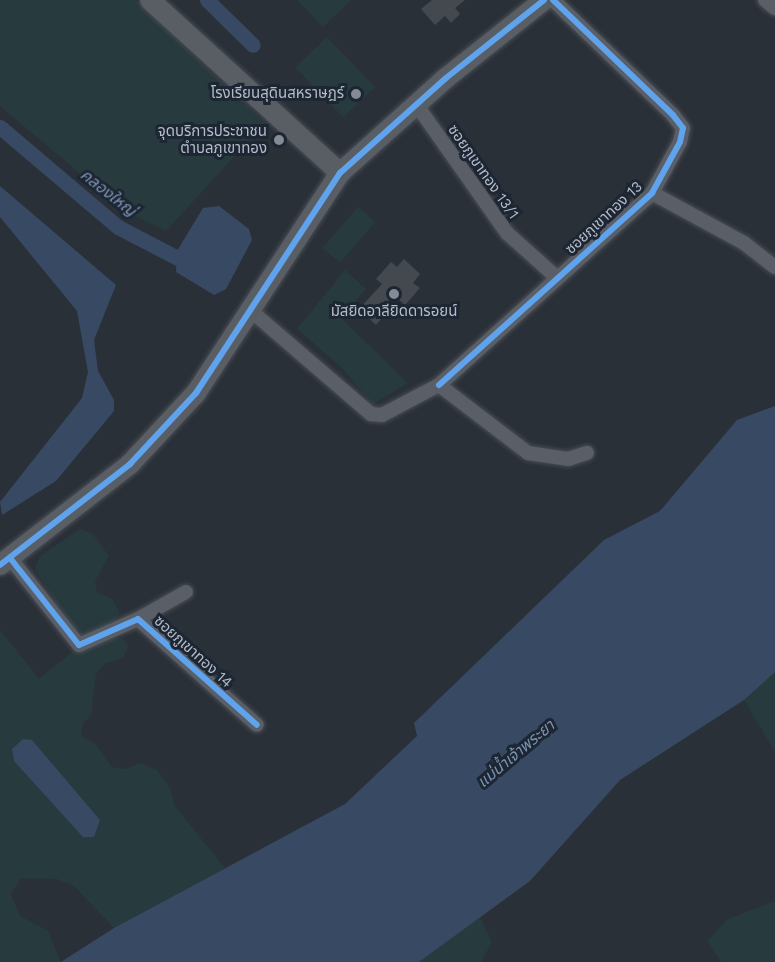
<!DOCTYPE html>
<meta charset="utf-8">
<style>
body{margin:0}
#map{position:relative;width:775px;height:962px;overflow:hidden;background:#2a3038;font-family:"Work Sans","Noto Sans Thai",sans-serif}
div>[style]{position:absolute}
.green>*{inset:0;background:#273a3e;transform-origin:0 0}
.water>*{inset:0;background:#384963}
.canal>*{height:15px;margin:-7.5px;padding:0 7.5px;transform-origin:7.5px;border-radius:7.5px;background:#384963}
.building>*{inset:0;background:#444950}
.roads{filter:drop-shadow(0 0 2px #484c53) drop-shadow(0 0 2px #484c53)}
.street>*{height:14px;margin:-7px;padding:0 7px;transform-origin:7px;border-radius:7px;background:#5a5e66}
.secondary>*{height:20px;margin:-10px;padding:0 10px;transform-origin:10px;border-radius:10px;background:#595d64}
.cycleway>*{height:6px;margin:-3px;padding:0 3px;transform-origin:3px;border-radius:3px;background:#60a3ed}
.dots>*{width:16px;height:16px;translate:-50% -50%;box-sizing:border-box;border:3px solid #1d2633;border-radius:50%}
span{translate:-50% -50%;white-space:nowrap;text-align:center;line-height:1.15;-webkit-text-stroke:6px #1d2633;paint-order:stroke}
.poi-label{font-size:15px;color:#b4bcc9}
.right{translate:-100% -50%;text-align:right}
.street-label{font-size:15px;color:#b4bcc9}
.water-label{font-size:16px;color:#7c92b1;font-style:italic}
</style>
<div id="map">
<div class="green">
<i style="clip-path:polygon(0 0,135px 0,265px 123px,166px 231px,123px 210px,0 106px)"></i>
<i style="clip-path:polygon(297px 0,351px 0,323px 27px)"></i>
<i style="left:327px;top:37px;width:69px;height:44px;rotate:46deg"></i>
<i style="left:358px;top:207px;width:23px;height:54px;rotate:41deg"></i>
<i style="clip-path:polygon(345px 270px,366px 289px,341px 318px,408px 383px,373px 404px,340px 366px,297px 329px)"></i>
<i style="clip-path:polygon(80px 529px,92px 533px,109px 556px,95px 581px,97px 592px,112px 599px,120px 613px,114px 622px,88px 635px,71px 627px,35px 569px,40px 556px)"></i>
<i style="clip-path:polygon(0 630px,39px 679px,72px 652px,117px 638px,125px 640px,128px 647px,123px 658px,105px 663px,96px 674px,91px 715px,83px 723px,81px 735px,97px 746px,112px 767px,126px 769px,141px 763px,157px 770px,170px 788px,174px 805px,225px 868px,114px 928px,74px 886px,57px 879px,21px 878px,11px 894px,20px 916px,48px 931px,61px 962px,0 962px)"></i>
<i style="clip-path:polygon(775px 672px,775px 752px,744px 700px)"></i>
<i style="clip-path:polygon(775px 901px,775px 962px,721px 962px,707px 941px,728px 919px)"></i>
<i style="clip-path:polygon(480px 917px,492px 942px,481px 962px,419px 962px)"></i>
</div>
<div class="water">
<i style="clip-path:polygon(0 186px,116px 285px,94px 340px,98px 371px,114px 400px,114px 411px,56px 481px,2px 515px,0 502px,82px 398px,88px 372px,77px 311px,0 217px)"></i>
<i style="clip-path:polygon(219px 206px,249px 229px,252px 240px,226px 289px,214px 295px,176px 272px,177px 251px,203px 208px)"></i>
<i style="clip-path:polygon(775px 406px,775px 672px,744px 700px,620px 780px,530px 881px,419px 962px,61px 962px,114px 928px,345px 804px,417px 736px,414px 723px,604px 540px,660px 511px,737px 420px)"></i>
<i style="clip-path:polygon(23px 739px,32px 740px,100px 820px,94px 837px,83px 837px,14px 761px,12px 749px)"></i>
</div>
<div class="canal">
<i style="left:207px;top:0;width:64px;rotate:44.4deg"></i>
<i style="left:0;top:127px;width:155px;rotate:40.3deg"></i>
<i style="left:118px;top:227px;width:85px;rotate:27.5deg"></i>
</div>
<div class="building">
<i style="clip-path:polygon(432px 0,465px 0,455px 8px,460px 14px,451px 23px,445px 16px,435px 25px,421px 9px)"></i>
<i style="clip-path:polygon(404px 259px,420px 274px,413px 283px,420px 288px,405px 305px,398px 299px,376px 325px,359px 309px,382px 284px,376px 279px,391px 262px,397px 267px)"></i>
</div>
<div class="roads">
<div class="street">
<i style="left:765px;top:0;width:13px;rotate:39deg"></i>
<i style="left:416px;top:104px;width:158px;rotate:54.8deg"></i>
<i style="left:507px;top:233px;width:66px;rotate:41.9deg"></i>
<i style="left:652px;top:193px;width:105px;rotate:28.5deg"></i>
<i style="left:744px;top:243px;width:39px;rotate:38deg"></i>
<i style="left:250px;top:310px;width:160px;rotate:40.7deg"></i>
<i style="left:371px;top:414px;width:11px;rotate:5deg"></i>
<i style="left:382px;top:415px;width:64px;rotate:-27.8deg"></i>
<i style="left:439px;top:385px;width:112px;rotate:37.4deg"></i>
<i style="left:528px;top:453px;width:40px;rotate:8.5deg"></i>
<i style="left:568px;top:459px;width:20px;rotate:-18deg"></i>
<i style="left:439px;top:385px;width:287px;rotate:-42deg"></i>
<i style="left:652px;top:193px;width:58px;rotate:-61.2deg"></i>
<i style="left:680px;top:142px;width:14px;rotate:-78deg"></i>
<i style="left:683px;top:128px;width:16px;rotate:-128deg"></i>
<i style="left:673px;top:115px;width:166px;rotate:-136.2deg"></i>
<i style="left:10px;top:558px;width:111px;rotate:51.6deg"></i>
<i style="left:79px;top:645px;width:64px;rotate:-23.8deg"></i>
<i style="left:138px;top:619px;width:159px;rotate:41.7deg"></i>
<i style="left:138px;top:619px;width:55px;rotate:-29.4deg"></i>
</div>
<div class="secondary">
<i style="left:150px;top:0;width:257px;rotate:42.3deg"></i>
<i style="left:0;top:565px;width:165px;rotate:-37.8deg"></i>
<i style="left:130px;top:464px;width:97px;rotate:-47.1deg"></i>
<i style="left:196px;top:393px;width:263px;rotate:-56.8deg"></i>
<i style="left:340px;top:173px;width:142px;rotate:-41.9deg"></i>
<i style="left:446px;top:78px;width:125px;rotate:-38.5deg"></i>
</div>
</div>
<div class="cycleway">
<i style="left:439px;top:385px;width:287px;rotate:-42deg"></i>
<i style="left:652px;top:193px;width:58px;rotate:-61.2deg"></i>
<i style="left:680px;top:142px;width:14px;rotate:-78deg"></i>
<i style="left:683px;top:128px;width:16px;rotate:-128deg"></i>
<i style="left:673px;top:115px;width:166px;rotate:-136.2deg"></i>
<i style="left:10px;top:558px;width:111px;rotate:51.6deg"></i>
<i style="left:79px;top:645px;width:64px;rotate:-23.8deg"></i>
<i style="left:138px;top:619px;width:159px;rotate:41.7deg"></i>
<i style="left:0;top:565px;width:165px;rotate:-37.8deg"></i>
<i style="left:130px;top:464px;width:97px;rotate:-47.1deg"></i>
<i style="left:196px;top:393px;width:263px;rotate:-56.8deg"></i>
<i style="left:340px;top:173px;width:142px;rotate:-41.9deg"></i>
<i style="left:446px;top:78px;width:125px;rotate:-38.5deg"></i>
</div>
<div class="dots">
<i style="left:356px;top:94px;background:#848b96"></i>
<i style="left:279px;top:140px;background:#848b96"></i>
<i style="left:394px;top:294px;background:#848b96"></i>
</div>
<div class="poi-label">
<span class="right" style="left:344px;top:94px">โรงเรียนสุดินสหราษฎร์</span>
<span class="right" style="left:267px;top:140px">จุดบริการประชาชน<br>ตำบลภูเขาทอง</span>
<span style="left:394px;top:312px">มัสยิดอาลียิดดารอยน์</span>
</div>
<div class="street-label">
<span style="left:483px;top:172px;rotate:55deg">ซอยภูเขาทอง 13/1</span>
<span style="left:604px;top:218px;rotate:-43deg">ซอยภูเขาทอง 13</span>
<span style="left:193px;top:652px;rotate:42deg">ซอยภูเขาทอง 14</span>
</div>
<div class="water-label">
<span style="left:108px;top:193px;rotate:38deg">คลองใหญ่</span>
<span style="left:516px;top:754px;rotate:-40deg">แม่น้ำเจ้าพระยา</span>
</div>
</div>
